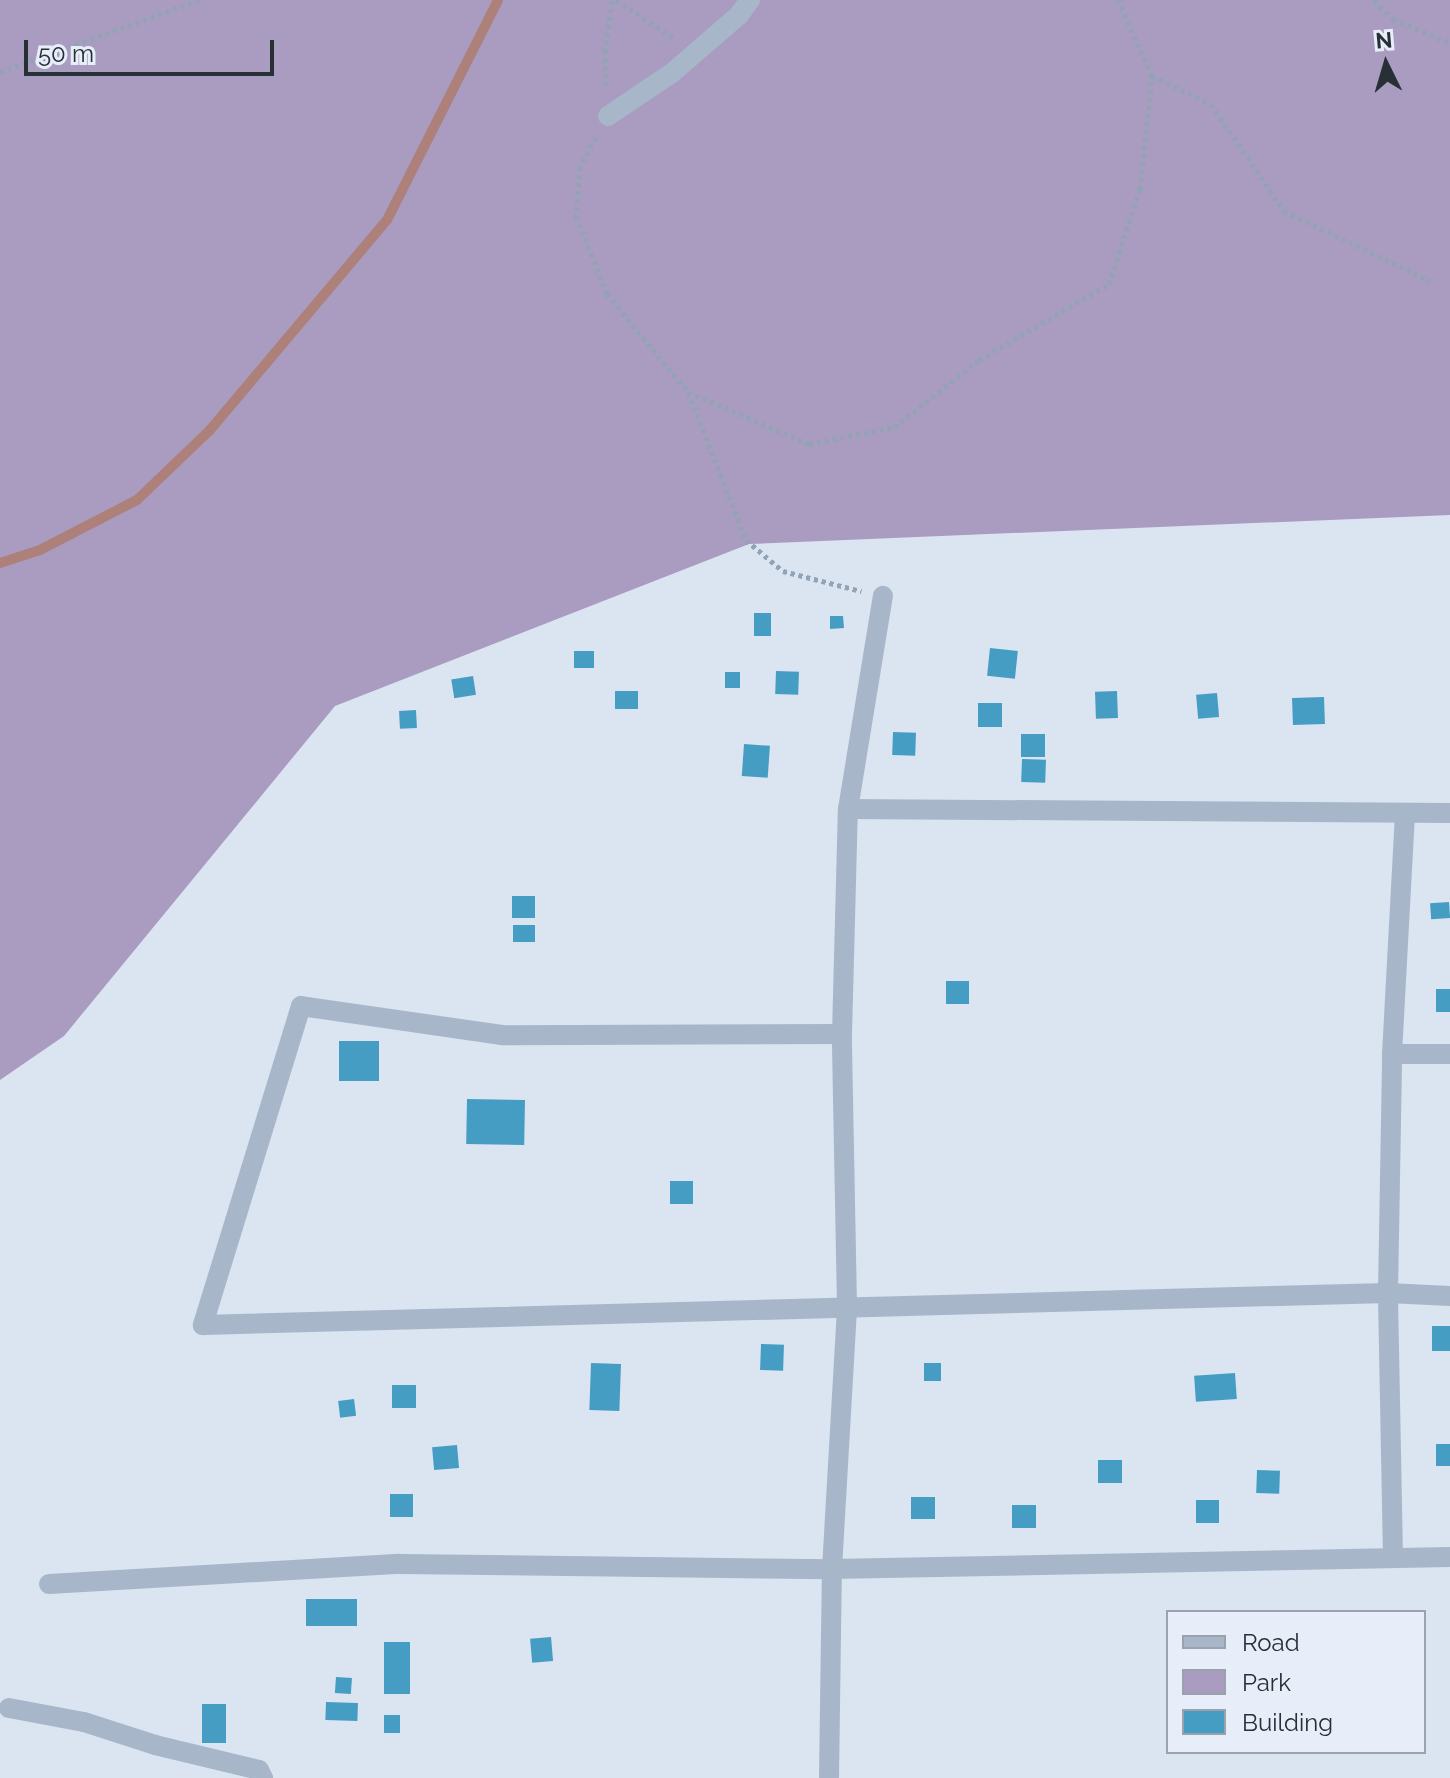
<!DOCTYPE html>
<style>
body{margin:0}
#map{position:relative;width:1450px;height:1778px;overflow:hidden;background:#dbe4f1;font-family:Raleway,sans-serif}
div>[style]{position:absolute}
.green>*{inset:0;background:#aa9bc0}
.stream>*{height:10px;margin:-5px;padding:0 5px;transform-origin:5px;border-radius:5px;background:#ae807a}
.building>*{inset:0;background:#469dc4;transform-origin:0 0}
.path>*{height:5px;margin-top:-2.5px;transform-origin:0;background:repeating-linear-gradient(90deg,#91a3b5 0 4px,transparent 0 8px)}
.minor>*{height:20px;margin:-10px;padding:0 10px;transform-origin:10px;border-radius:10px;background:#a7b7c9}
span{translate:-50% -50%;white-space:nowrap;text-align:center;line-height:1.15;-webkit-text-stroke:6px #e7eef9;paint-order:stroke}
.legend{position:absolute;left:1166px;top:1610px;width:260px;height:144px;box-sizing:border-box;background:#e7eef9;border:2px solid #9aa2ab;margin:0;padding:10px 14px;list-style:none;font-size:24px;color:#273035}
.legend li{display:flex;align-items:center;gap:16px;height:40px}
.legend b{width:40px;border:2px solid #9aa2ab}
.north{position:absolute;left:1346px;top:24px;width:80px;height:80px;-webkit-text-stroke:6px #e7eef9;paint-order:stroke;rotate:355deg;font-size:22px;font-weight:700;line-height:32px;text-align:center;color:#273035}
.north::after{content:'';display:block;margin:auto;width:28px;height:36px;background:#273035;clip-path:polygon(50% 0,100% 100%,50% 72%,0 100%)}
.scale{position:absolute;left:24px;top:40px;width:250px;height:36px;box-sizing:border-box;border:4px solid #273035;border-top:0;padding-left:10px;font-size:24px;line-height:28px;white-space:nowrap;color:#273035;-webkit-text-stroke:6px #e7eef9;paint-order:stroke}
</style>
<div id="map">
<div class="green">
<i style="clip-path:polygon(0 0,1450px 0,1450px 515px,749px 544px,335px 706px,64px 1036px,0 1080px)"></i>
</div>
<div class="stream">
<i style="left:0;top:563px;width:42px;rotate:-18deg"></i>
<i style="left:40px;top:550px;width:109px;rotate:-27.3deg"></i>
<i style="left:137px;top:500px;width:101px;rotate:-43.8deg"></i>
<i style="left:210px;top:430px;width:275px;rotate:-49.9deg"></i>
<i style="left:387px;top:220px;width:246px;rotate:-63.2deg"></i>
</div>
<div class="building">
<i style="left:771px;top:613px;width:23px;height:17px;rotate:90deg"></i>
<i style="clip-path:polygon(830px 616px,843px 616px,844px 628px,830px 629px)"></i>
<i style="left:990px;top:648px;width:28px;height:28px;rotate:6deg"></i>
<i style="left:574px;top:651px;width:20px;height:17px"></i>
<i style="left:776px;top:671px;width:23px;height:23px;rotate:2deg"></i>
<i style="left:725px;top:672px;width:15px;height:16px"></i>
<i style="left:473px;top:676px;width:19px;height:22px;rotate:81deg"></i>
<i style="left:615px;top:691px;width:23px;height:18px"></i>
<i style="left:1117px;top:691px;width:27px;height:22px;rotate:88deg"></i>
<i style="left:1217px;top:693px;width:24px;height:21px;rotate:85deg"></i>
<i style="left:1324px;top:697px;width:27px;height:32px;rotate:88deg"></i>
<i style="left:1002px;top:703px;width:24px;height:24px;rotate:90deg"></i>
<i style="left:416px;top:710px;width:18px;height:17px;rotate:87deg"></i>
<i style="left:893px;top:732px;width:23px;height:23px;rotate:2deg"></i>
<i style="left:1021px;top:734px;width:24px;height:23px"></i>
<i style="left:744px;top:744px;width:26px;height:32px;rotate:4deg"></i>
<i style="left:1022px;top:759px;width:24px;height:23px;rotate:2deg"></i>
<i style="left:512px;top:896px;width:23px;height:22px"></i>
<i style="left:1449px;top:902px;width:16px;height:19px;rotate:86deg"></i>
<i style="left:513px;top:925px;width:22px;height:17px"></i>
<i style="left:946px;top:981px;width:23px;height:23px"></i>
<i style="left:1450px;top:989px;width:23px;height:14px;rotate:90deg"></i>
<i style="left:379px;top:1041px;width:40px;height:40px;rotate:90deg"></i>
<i style="left:467px;top:1099px;width:58px;height:45px;rotate:1deg"></i>
<i style="left:670px;top:1181px;width:23px;height:23px"></i>
<i style="left:1450px;top:1326px;width:25px;height:18px;rotate:90deg"></i>
<i style="left:761px;top:1344px;width:23px;height:26px;rotate:2deg"></i>
<i style="left:591px;top:1363px;width:30px;height:47px;rotate:2deg"></i>
<i style="left:941px;top:1363px;width:18px;height:17px;rotate:90deg"></i>
<i style="left:1235px;top:1373px;width:26px;height:41px;rotate:86deg"></i>
<i style="left:392px;top:1385px;width:24px;height:23px"></i>
<i style="left:354px;top:1399px;width:17px;height:16px;rotate:83deg"></i>
<i style="left:1436px;top:1444px;width:14px;height:22px"></i>
<i style="left:457px;top:1445px;width:23px;height:25px;rotate:85deg"></i>
<i style="left:1098px;top:1460px;width:24px;height:23px"></i>
<i style="left:1257px;top:1470px;width:23px;height:23px;rotate:2deg"></i>
<i style="left:390px;top:1494px;width:23px;height:23px"></i>
<i style="left:911px;top:1497px;width:24px;height:22px"></i>
<i style="left:1196px;top:1500px;width:23px;height:23px"></i>
<i style="left:1012px;top:1505px;width:24px;height:23px"></i>
<i style="left:306px;top:1599px;width:51px;height:27px"></i>
<i style="left:551px;top:1637px;width:24px;height:21px;rotate:85deg"></i>
<i style="left:384px;top:1642px;width:26px;height:52px"></i>
<i style="left:336px;top:1677px;width:16px;height:16px;rotate:4deg"></i>
<i style="left:326px;top:1702px;width:32px;height:18px;rotate:2deg"></i>
<i style="left:202px;top:1704px;width:24px;height:39px"></i>
<i style="left:384px;top:1715px;width:16px;height:18px"></i>
</div>
<div class="path">
<i style="left:616px;top:0;width:71px;rotate:33.5deg"></i>
<i style="left:1374px;top:0;width:27px;rotate:45deg"></i>
<i style="left:1393px;top:19px;width:62px;rotate:22.8deg"></i>
<i style="left:0;top:72px;width:212px;rotate:-19.9deg"></i>
<i style="left:1152px;top:76px;width:65px;rotate:25.4deg"></i>
<i style="left:1211px;top:104px;width:130px;rotate:55.7deg"></i>
<i style="left:1284px;top:211px;width:162px;rotate:25.6deg"></i>
<i style="left:606px;top:86px;width:34px;rotate:-92deg"></i>
<i style="left:605px;top:52px;width:52px;rotate:-82.3deg"></i>
<i style="left:596px;top:137px;width:34px;rotate:118deg"></i>
<i style="left:580px;top:167px;width:49px;rotate:94.7deg"></i>
<i style="left:576px;top:216px;width:84px;rotate:68.3deg"></i>
<i style="left:607px;top:294px;width:127px;rotate:50.4deg"></i>
<i style="left:688px;top:392px;width:159px;rotate:68.6deg"></i>
<i style="left:746px;top:540px;width:48px;rotate:40deg"></i>
<i style="left:783px;top:571px;width:81px;rotate:14.4deg"></i>
<i style="left:688px;top:392px;width:132px;rotate:23.3deg"></i>
<i style="left:809px;top:444px;width:87px;rotate:-11.3deg"></i>
<i style="left:894px;top:427px;width:108px;rotate:-38.2deg"></i>
<i style="left:979px;top:360px;width:151px;rotate:-30.3deg"></i>
<i style="left:1109px;top:284px;width:100px;rotate:-71.9deg"></i>
<i style="left:1140px;top:189px;width:114px;rotate:-83.9deg"></i>
<i style="left:1152px;top:76px;width:83px;rotate:-114.1deg"></i>
</div>
<div class="minor">
<i style="left:608px;top:116px;width:77px;rotate:-33.9deg"></i>
<i style="left:672px;top:73px;width:89px;rotate:-40.9deg"></i>
<i style="left:739px;top:15px;width:19px;rotate:-54deg"></i>
<i style="left:848px;top:809px;width:602px;rotate:0.38deg"></i>
<i style="left:842px;top:1034px;width:340px;rotate:179.8deg"></i>
<i style="left:502px;top:1035px;width:203px;rotate:-171.8deg"></i>
<i style="left:301px;top:1006px;width:334px;rotate:107.1deg"></i>
<i style="left:203px;top:1325px;width:1185px;rotate:-1.55deg"></i>
<i style="left:1388px;top:1293px;width:62px;rotate:2.8deg"></i>
<i style="left:1392px;top:1054px;width:58px"></i>
<i style="left:1393px;top:1557px;width:264px;rotate:-91.1deg"></i>
<i style="left:1388px;top:1293px;width:239px;rotate:-89deg"></i>
<i style="left:1392px;top:1054px;width:240px;rotate:-86.9deg"></i>
<i style="left:49px;top:1584px;width:351px;rotate:-3.3deg"></i>
<i style="left:399px;top:1564px;width:433px;rotate:0.7deg"></i>
<i style="left:832px;top:1569px;width:618px;rotate:-1.11deg"></i>
<i style="left:9px;top:1708px;width:76px;rotate:10.6deg"></i>
<i style="left:84px;top:1722px;width:75px;rotate:17.9deg"></i>
<i style="left:155px;top:1745px;width:107px;rotate:13.5deg"></i>
<i style="left:259px;top:1770px;width:9px;rotate:63deg"></i>
<i style="left:829px;top:1778px;width:209px;rotate:-89.2deg"></i>
<i style="left:832px;top:1569px;width:263px;rotate:-86.7deg"></i>
<i style="left:847px;top:1306px;width:272px;rotate:-91.1deg"></i>
<i style="left:842px;top:1034px;width:225px;rotate:-88.5deg"></i>
<i style="left:848px;top:809px;width:216px;rotate:-80.7deg"></i>
</div>
<ul class="legend">
<li><b style="height:10px;background:#a7b7c9"></b>Road</li>
<li><b style="height:22px;background:#aa9bc0"></b>Park</li>
<li><b style="height:22px;background:#469dc4"></b>Building</li>
</ul>
<div class="north">N</div>
<div class="scale">50 m</div>
</div>
